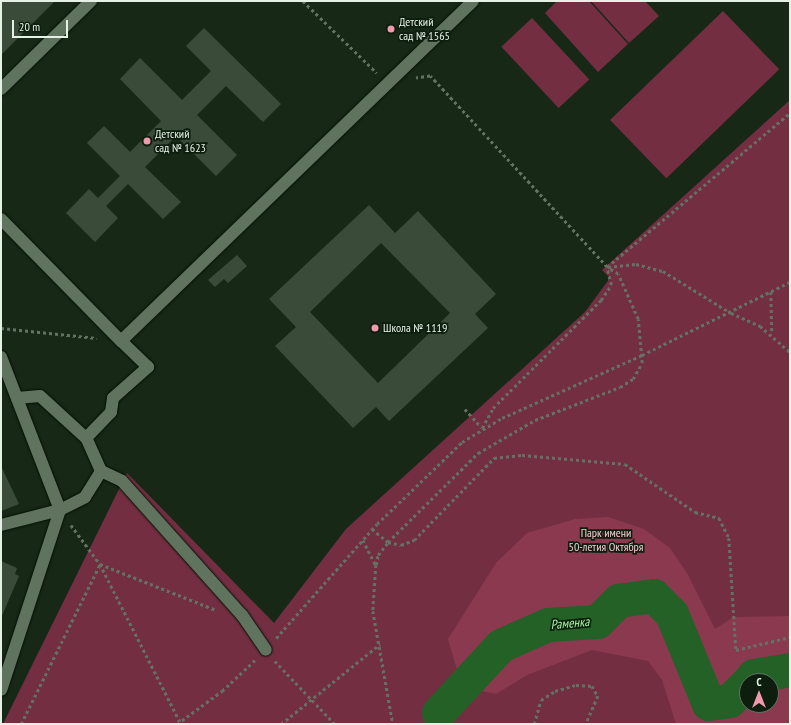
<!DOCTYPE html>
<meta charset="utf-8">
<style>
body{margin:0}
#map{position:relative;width:791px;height:725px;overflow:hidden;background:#182817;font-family:"PT Sans Narrow",sans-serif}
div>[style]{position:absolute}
.green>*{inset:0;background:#732f41;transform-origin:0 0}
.forest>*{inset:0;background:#8a394f}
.river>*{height:34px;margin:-17px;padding:0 17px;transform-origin:17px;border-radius:17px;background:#236126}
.building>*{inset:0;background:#3a4c39}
.path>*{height:2.5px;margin-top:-1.25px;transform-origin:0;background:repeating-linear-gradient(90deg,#637263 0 3px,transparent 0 6px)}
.roads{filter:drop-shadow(0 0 1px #031103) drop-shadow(0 0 1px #031103)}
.minor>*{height:12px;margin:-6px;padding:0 6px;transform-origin:6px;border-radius:6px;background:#60735f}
.dots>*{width:11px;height:11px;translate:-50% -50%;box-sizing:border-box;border:2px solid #0e1e0e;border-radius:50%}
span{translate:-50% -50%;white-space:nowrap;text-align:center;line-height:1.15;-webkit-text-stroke:3.5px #0e1e0e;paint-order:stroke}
.poi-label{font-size:12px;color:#e6f1e6}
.left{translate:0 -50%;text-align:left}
.park-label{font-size:12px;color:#fac9d2}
.water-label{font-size:13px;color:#a1f6a0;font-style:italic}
.frame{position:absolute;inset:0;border:2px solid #e6f1e6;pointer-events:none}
.north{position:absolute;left:739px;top:673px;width:40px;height:40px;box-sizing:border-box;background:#0e1e0e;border:1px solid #647264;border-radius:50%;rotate:0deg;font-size:11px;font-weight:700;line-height:16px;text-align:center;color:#e6f1e6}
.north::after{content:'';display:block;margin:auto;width:14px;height:18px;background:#f29aad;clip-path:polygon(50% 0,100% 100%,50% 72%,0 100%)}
.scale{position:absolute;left:12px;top:20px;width:56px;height:18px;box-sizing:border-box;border:2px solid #e6f1e6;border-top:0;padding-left:5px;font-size:12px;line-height:14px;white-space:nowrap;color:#e6f1e6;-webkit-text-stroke:3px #0e1e0e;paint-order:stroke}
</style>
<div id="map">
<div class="green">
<i style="clip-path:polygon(557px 1px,589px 1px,628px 44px,598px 72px,545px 13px)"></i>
<i style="clip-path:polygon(591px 1px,645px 1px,659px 16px,629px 43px)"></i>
<i style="left:723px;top:11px;width:81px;height:157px;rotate:46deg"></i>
<i style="left:532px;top:18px;width:84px;height:42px;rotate:47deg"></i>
<i style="clip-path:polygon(evenodd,790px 100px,790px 724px,3px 724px,127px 473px,274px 623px,346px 529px,585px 312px,610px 278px,602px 270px,790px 100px,747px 681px,771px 681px,771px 705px,747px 705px,747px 681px)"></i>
</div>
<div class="forest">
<i style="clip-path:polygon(evenodd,608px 517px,644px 529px,670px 548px,687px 573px,715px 629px,734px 617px,790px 616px,790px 724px,676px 724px,662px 680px,648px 661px,592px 650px,527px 675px,496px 694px,462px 687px,448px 639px,496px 563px,527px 533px,575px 519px,608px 517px,747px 681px,771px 681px,771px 705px,747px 705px,747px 681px)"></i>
</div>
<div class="river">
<i style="left:750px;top:681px;width:6px;rotate:-51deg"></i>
<i style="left:754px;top:676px;width:36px;rotate:-9deg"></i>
<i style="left:439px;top:713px;width:91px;rotate:-47.2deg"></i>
<i style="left:501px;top:646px;width:51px;rotate:-24.1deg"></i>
<i style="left:548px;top:625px;width:50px;rotate:-3.4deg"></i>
<i style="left:598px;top:622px;width:30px;rotate:-45deg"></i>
<i style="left:619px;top:601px;width:35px;rotate:-8deg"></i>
<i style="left:654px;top:596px;width:25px;rotate:45deg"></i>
<i style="left:672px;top:614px;width:97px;rotate:67.7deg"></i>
<i style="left:709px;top:704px;width:21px;rotate:-8deg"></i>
<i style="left:730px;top:701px;width:24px;rotate:-45deg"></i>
</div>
<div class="building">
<i style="clip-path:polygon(1px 1px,55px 1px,1px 55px)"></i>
<i style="clip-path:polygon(204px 28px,281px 104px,263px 122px,226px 86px,197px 115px,237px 155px,216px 176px,176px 136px,145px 167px,181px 202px,163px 219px,128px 184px,106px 206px,118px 218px,95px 242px,66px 213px,89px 189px,98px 198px,120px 176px,87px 143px,104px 126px,130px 152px,161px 121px,120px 79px,140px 58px,182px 100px,211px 71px,186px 46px)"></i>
<i style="clip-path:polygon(evenodd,369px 205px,395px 233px,418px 211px,496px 294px,475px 314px,488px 328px,389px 421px,376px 407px,353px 428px,275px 346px,296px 327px,269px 299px,369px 205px,381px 243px,450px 313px,378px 383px,310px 312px,381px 243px)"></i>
<i style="clip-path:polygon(237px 255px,247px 266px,228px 283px,224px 279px,215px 287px,208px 280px)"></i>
<i style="clip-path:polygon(1px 466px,19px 504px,1px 511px)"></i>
<i style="clip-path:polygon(1px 561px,17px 568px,15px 574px,19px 576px,1px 618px)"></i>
</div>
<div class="path">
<i style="left:303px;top:1px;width:103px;rotate:44.2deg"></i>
<i style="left:607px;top:267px;width:239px;rotate:-40.1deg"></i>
<i style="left:608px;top:267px;width:28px;rotate:-6deg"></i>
<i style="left:636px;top:264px;width:28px;rotate:15deg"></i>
<i style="left:663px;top:271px;width:80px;rotate:31.7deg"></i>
<i style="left:731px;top:313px;width:32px;rotate:24deg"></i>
<i style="left:760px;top:326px;width:40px;rotate:41deg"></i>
<i style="left:771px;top:292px;width:41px;rotate:88.6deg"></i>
<i style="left:1px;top:328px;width:96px;rotate:6deg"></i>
<i style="left:465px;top:409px;width:25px;rotate:48deg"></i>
<i style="left:482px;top:428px;width:23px;rotate:-61deg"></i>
<i style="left:493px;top:408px;width:153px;rotate:-45deg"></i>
<i style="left:601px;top:300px;width:18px;rotate:-56deg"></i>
<i style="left:611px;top:285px;width:17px;rotate:-103deg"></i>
<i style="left:71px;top:525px;width:49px;rotate:53.4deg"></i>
<i style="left:100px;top:564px;width:177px;rotate:63.1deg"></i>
<i style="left:372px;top:529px;width:21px;rotate:39deg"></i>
<i style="left:388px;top:542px;width:13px;rotate:13deg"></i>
<i style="left:401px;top:545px;width:14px;rotate:-21deg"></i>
<i style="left:414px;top:540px;width:115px;rotate:-45.7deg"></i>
<i style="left:494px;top:458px;width:28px;rotate:-6deg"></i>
<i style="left:522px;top:455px;width:103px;rotate:5deg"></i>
<i style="left:625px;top:464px;width:85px;rotate:34.4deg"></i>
<i style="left:695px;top:512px;width:25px;rotate:14deg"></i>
<i style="left:719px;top:518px;width:22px;rotate:63deg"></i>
<i style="left:729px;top:538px;width:112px;rotate:86.4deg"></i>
<i style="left:736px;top:650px;width:56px;rotate:-13.5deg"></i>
<i style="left:363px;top:540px;width:28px;rotate:63deg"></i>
<i style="left:376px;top:565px;width:46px;rotate:93.7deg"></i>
<i style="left:373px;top:611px;width:115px;rotate:80deg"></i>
<i style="left:376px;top:565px;width:10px;rotate:-79deg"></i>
<i style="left:378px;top:555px;width:16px;rotate:-52deg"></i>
<i style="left:388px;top:542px;width:127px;rotate:-44.7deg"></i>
<i style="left:478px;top:453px;width:66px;rotate:-30.1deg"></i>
<i style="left:535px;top:420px;width:91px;rotate:-21.2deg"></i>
<i style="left:620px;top:387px;width:15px;rotate:-32deg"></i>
<i style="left:633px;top:379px;width:18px;rotate:-61deg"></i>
<i style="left:642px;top:363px;width:44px;rotate:-95.2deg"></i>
<i style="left:638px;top:319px;width:49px;rotate:-114deg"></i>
<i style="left:618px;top:274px;width:13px;rotate:-148deg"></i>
<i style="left:607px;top:267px;width:260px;rotate:-132.8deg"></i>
<i style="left:430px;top:76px;width:14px;rotate:172deg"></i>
<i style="left:276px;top:638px;width:152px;rotate:-48.5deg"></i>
<i style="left:377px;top:524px;width:118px;rotate:-44deg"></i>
<i style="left:462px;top:442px;width:47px;rotate:-31deg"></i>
<i style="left:502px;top:418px;width:154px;rotate:-24.2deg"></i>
<i style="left:642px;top:355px;width:165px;rotate:-26.3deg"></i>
<i style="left:275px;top:661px;width:87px;rotate:46.4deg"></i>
<i style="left:21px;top:724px;width:178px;rotate:-63.7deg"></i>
<i style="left:100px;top:564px;width:125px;rotate:21.6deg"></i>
<i style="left:177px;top:724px;width:56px;rotate:-36.3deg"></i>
<i style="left:222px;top:691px;width:45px;rotate:-43.2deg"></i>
<i style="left:281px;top:724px;width:127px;rotate:-38.9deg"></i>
<i style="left:534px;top:724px;width:25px;rotate:-74deg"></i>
<i style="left:541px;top:700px;width:17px;rotate:-33deg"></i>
<i style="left:555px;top:691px;width:22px;rotate:-16deg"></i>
<i style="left:576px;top:685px;width:16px;rotate:4deg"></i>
<i style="left:592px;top:686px;width:12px;rotate:59deg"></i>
<i style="left:598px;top:696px;width:30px;rotate:113deg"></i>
</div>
<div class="roads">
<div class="minor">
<i style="left:1px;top:89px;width:126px;rotate:-44.4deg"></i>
<i style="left:1px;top:219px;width:171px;rotate:45.5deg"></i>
<i style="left:121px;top:341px;width:489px;rotate:-44deg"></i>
<i style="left:1px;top:357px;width:164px;rotate:68.9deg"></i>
<i style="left:60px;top:510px;width:189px;rotate:108.1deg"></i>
<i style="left:17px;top:398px;width:23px;rotate:-5deg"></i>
<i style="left:40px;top:396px;width:62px;rotate:42.4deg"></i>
<i style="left:101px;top:471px;width:23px;rotate:25deg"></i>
<i style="left:122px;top:481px;width:180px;rotate:48.2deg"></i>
<i style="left:242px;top:615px;width:42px;rotate:55.6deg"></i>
<i style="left:1px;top:525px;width:61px;rotate:-14.3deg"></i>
<i style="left:60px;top:510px;width:28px;rotate:-27deg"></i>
<i style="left:85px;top:497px;width:31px;rotate:-58deg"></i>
<i style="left:101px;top:471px;width:36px;rotate:-114deg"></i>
<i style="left:86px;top:438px;width:36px;rotate:-46deg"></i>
<i style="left:111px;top:412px;width:14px;rotate:-82deg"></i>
<i style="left:113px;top:398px;width:47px;rotate:-41.5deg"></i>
<i style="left:148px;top:367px;width:37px;rotate:-136deg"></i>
</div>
</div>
<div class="dots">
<i style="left:391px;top:29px;background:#f29aad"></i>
<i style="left:147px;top:141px;background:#f29aad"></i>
<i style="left:375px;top:328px;background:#f29aad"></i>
</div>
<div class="poi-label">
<span class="left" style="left:399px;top:29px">Детский<br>сад № 1565</span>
<span class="left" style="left:155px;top:141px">Детский<br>сад № 1623</span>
<span class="left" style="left:383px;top:328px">Школа № 1119</span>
</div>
<div class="park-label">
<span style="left:606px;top:540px">Парк имени<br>50-летия Октября</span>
</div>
<div class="water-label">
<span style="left:570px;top:624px;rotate:-5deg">Раменка</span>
</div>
<div class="frame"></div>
<div class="north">С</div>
<div class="scale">20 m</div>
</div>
